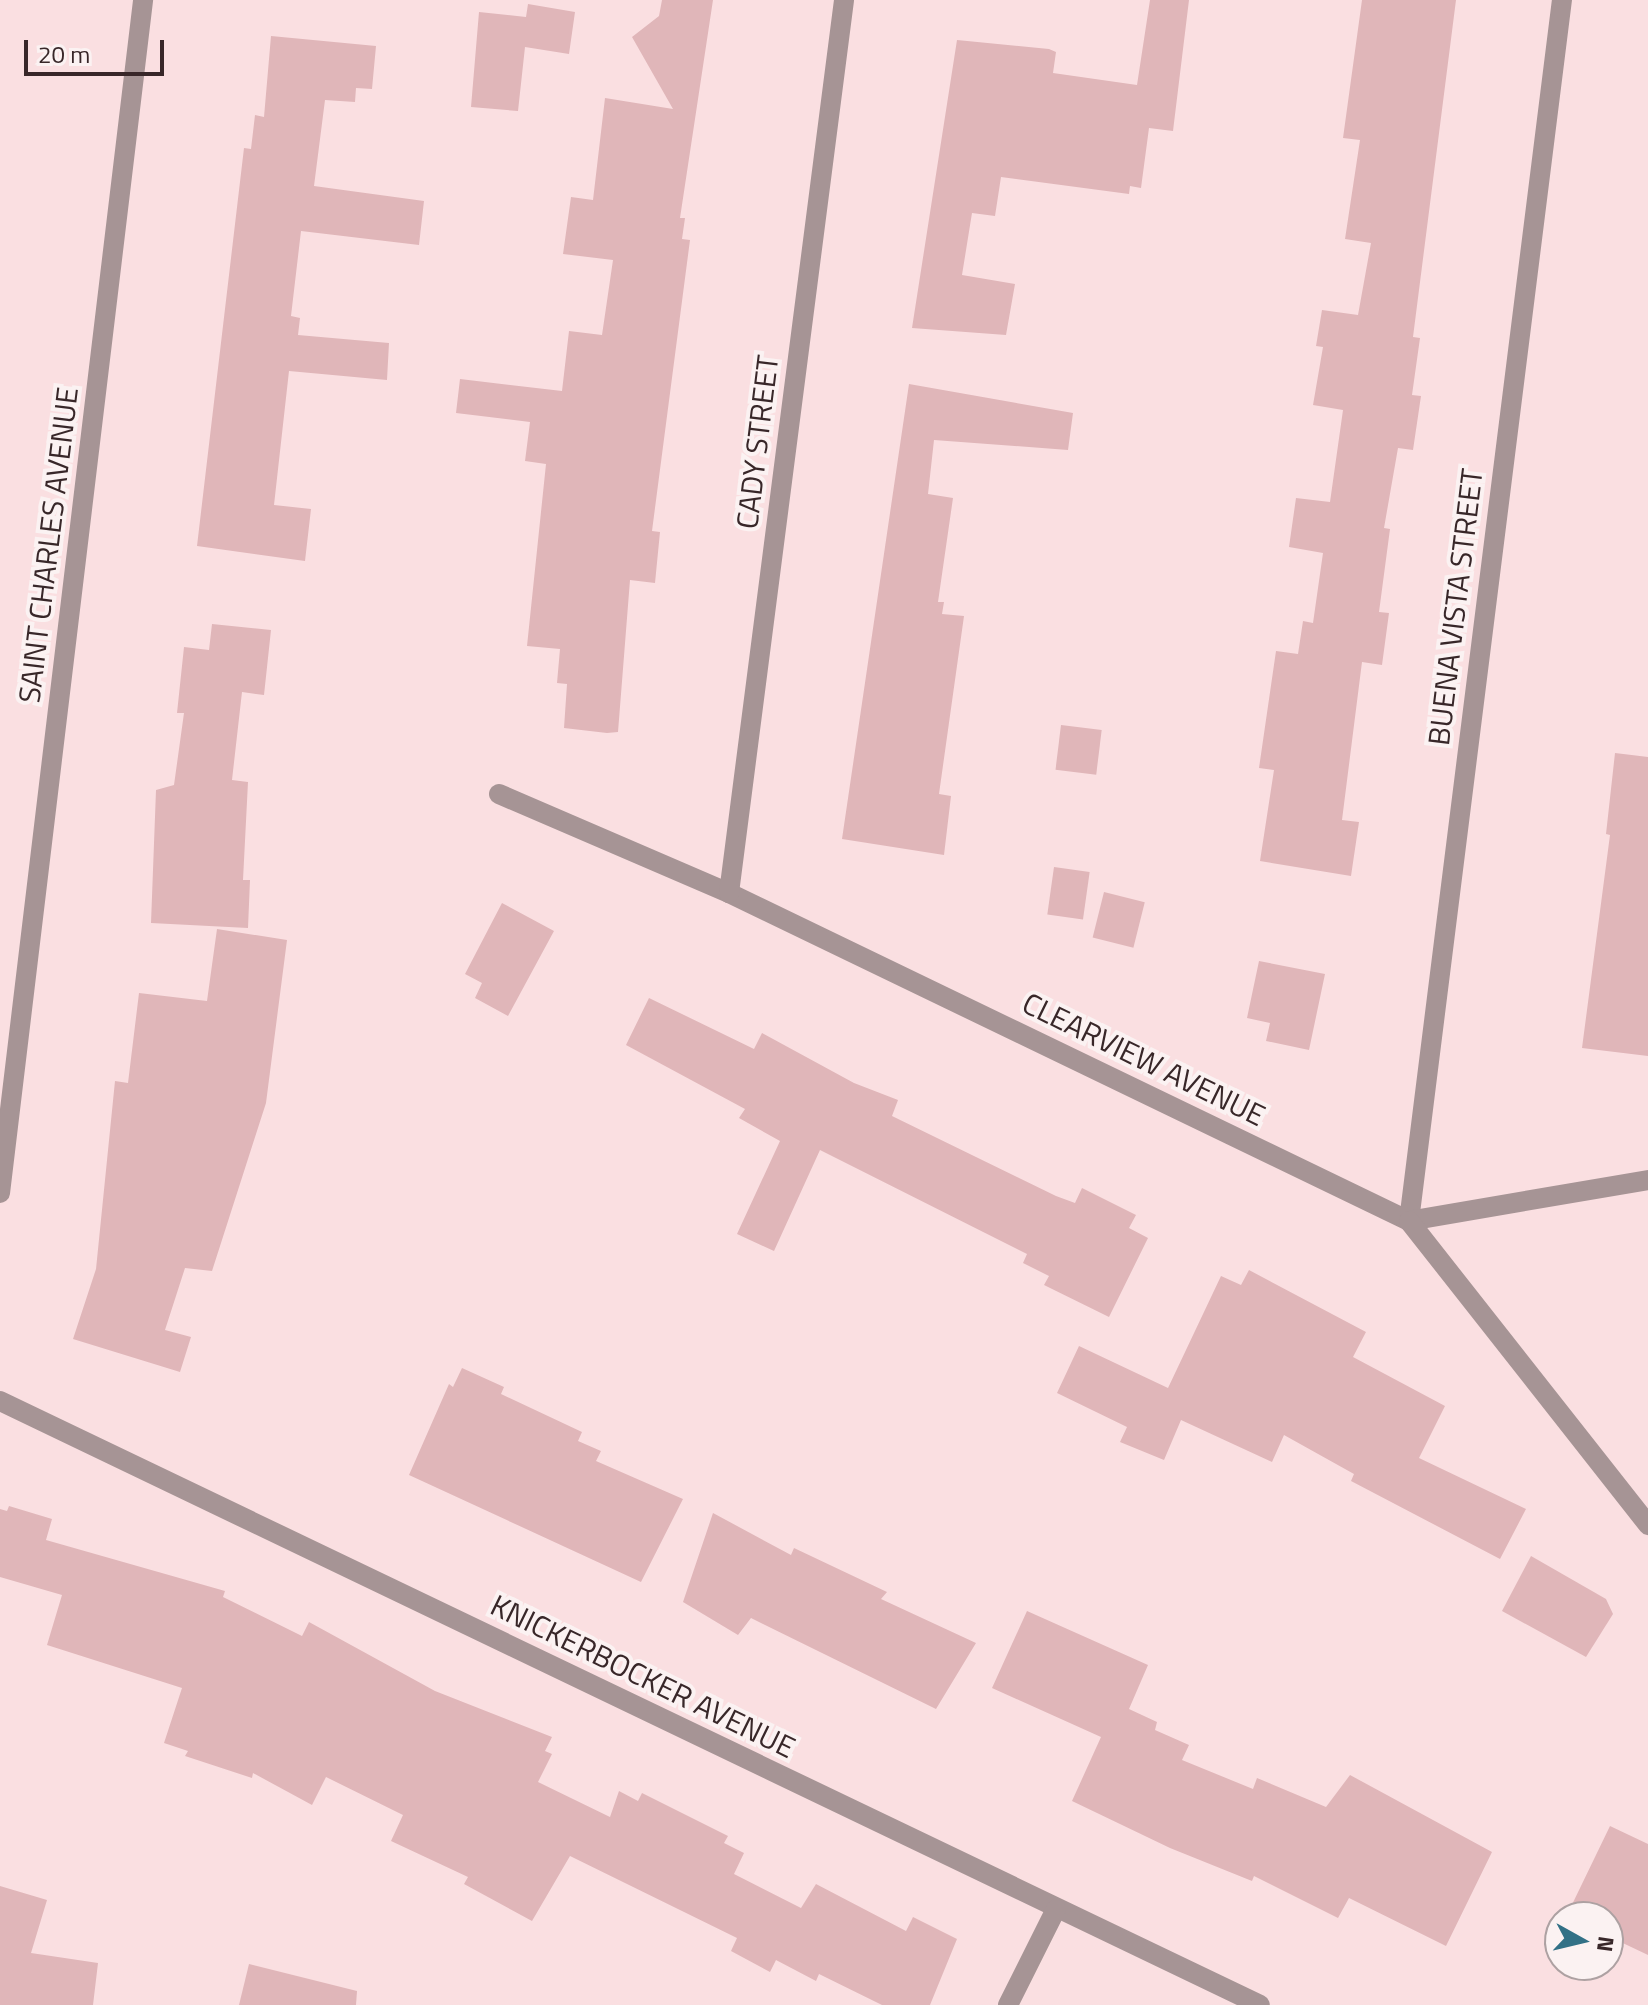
<!DOCTYPE html>
<style>
body{margin:0}
#map{position:relative;width:1648px;height:2005px;overflow:hidden;background:#fadfe1;font-family:"Titillium Web",sans-serif}
div>[style]{position:absolute}
.building>*{inset:0;background:#e0b6b9;transform-origin:0 0}
.minor>*{height:20px;margin:-10px;padding:0 10px;transform-origin:10px;border-radius:10px;background:#a69495}
.tertiary>*{height:20px;margin:-10px;padding:0 10px;transform-origin:10px;border-radius:10px;background:#a69495}
span{translate:-50% -50%;white-space:nowrap;text-align:center;line-height:1.15;-webkit-text-stroke:8px #fbf2f2;paint-order:stroke}
.street-label{font-size:30px;color:#382729}
.north{position:absolute;left:1544px;top:1901px;width:80px;height:80px;box-sizing:border-box;background:#fbf2f2;border:2px solid #ada1a2;border-radius:50%;rotate:98deg;font-size:22px;font-weight:700;line-height:32px;text-align:center;color:#382729}
.north::after{content:'';display:block;margin:auto;width:28px;height:36px;background:#327186;clip-path:polygon(50% 0,100% 100%,50% 72%,0 100%)}
.scale{position:absolute;left:24px;top:40px;width:140px;height:36px;box-sizing:border-box;border:4px solid #382729;border-top:0;padding-left:10px;font-size:24px;line-height:28px;white-space:nowrap;color:#382729;-webkit-text-stroke:6px #fbf2f2;paint-order:stroke}
</style>
<div id="map">
<div class="building">
<i style="clip-path:polygon(662px 0,713px 0,680px 218px,685px 218px,682px 239px,690px 240px,652px 531px,660px 532px,655px 583px,630px 580px,618px 732px,607px 733px,564px 728px,567px 684px,557px 683px,560px 649px,527px 646px,546px 464px,525px 461px,530px 422px,456px 413px,460px 379px,562px 391px,569px 331px,602px 335px,613px 260px,563px 254px,571px 197px,593px 200px,605px 98px,673px 109px,632px 37px,659px 16px)"></i>
<i style="clip-path:polygon(1150px 0,1189px 0,1173px 131px,1149px 128px,1141px 188px,1130px 186px,1129px 194px,1001px 177px,995px 216px,972px 213px,962px 275px,1015px 284px,1006px 335px,912px 328px,957px 40px,1049px 49px,1056px 52px,1053px 73px,1137px 85px)"></i>
<i style="clip-path:polygon(1362px 0,1456px 0,1413px 337px,1420px 338px,1412px 395px,1421px 396px,1413px 450px,1398px 448px,1384px 528px,1390px 529px,1379px 612px,1389px 613px,1382px 665px,1362px 662px,1342px 820px,1359px 822px,1351px 876px,1260px 861px,1274px 770px,1259px 768px,1276px 651px,1298px 654px,1303px 621px,1313px 623px,1323px 553px,1289px 547px,1296px 498px,1330px 502px,1343px 410px,1313px 405px,1323px 347px,1316px 346px,1322px 310px,1358px 315px,1371px 243px,1345px 239px,1360px 140px,1343px 138px)"></i>
<i style="clip-path:polygon(528px 4px,575px 12px,569px 54px,525px 47px,518px 111px,471px 107px,479px 12px,526px 17px)"></i>
<i style="clip-path:polygon(271px 36px,376px 46px,372px 89px,356px 88px,355px 102px,325px 100px,314px 186px,424px 201px,419px 245px,301px 231px,291px 316px,300px 318px,298px 335px,389px 343px,387px 380px,289px 371px,274px 505px,311px 509px,305px 561px,197px 546px,244px 148px,251px 149px,255px 115px,264px 117px)"></i>
<i style="clip-path:polygon(909px 384px,1073px 413px,1068px 450px,934px 440px,928px 494px,953px 498px,938px 602px,944px 602px,942px 614px,964px 616px,939px 794px,951px 796px,944px 855px,842px 839px)"></i>
<i style="clip-path:polygon(212px 624px,271px 630px,264px 695px,242px 692px,232px 780px,248px 782px,243px 880px,250px 880px,248px 928px,151px 923px,156px 790px,174px 785px,184px 713px,177px 713px,184px 647px,209px 650px)"></i>
<i style="left:1061px;top:725px;width:41px;height:45px;rotate:7deg"></i>
<i style="clip-path:polygon(1615px 753px,1648px 757px,1648px 1056px,1582px 1048px,1610px 835px,1606px 834px)"></i>
<i style="left:1054px;top:867px;width:36px;height:48px;rotate:8deg"></i>
<i style="left:1104px;top:892px;width:42px;height:47px;rotate:14deg"></i>
<i style="clip-path:polygon(502px 903px,554px 931px,508px 1016px,475px 998px,482px 983px,465px 974px)"></i>
<i style="clip-path:polygon(217px 929px,287px 940px,266px 1103px,212px 1271px,185px 1268px,165px 1330px,191px 1337px,180px 1372px,73px 1339px,96px 1269px,115px 1081px,128px 1083px,139px 993px,207px 1001px)"></i>
<i style="clip-path:polygon(1259px 961px,1325px 974px,1309px 1050px,1266px 1041px,1270px 1023px,1247px 1018px)"></i>
<i style="clip-path:polygon(649px 998px,754px 1049px,762px 1033px,854px 1083px,898px 1100px,892px 1116px,1056px 1196px,1075px 1203px,1082px 1188px,1136px 1215px,1129px 1228px,1148px 1238px,1109px 1317px,1044px 1285px,1049px 1276px,1023px 1263px,1027px 1254px,820px 1150px,774px 1251px,737px 1234px,780px 1141px,739px 1118px,745px 1109px,626px 1045px)"></i>
<i style="clip-path:polygon(1249px 1270px,1366px 1332px,1353px 1357px,1445px 1406px,1419px 1458px,1526px 1509px,1500px 1559px,1351px 1481px,1354px 1474px,1284px 1435px,1272px 1462px,1181px 1420px,1164px 1460px,1120px 1442px,1127px 1427px,1057px 1393px,1079px 1346px,1168px 1388px,1221px 1276px,1241px 1285px)"></i>
<i style="clip-path:polygon(462px 1368px,504px 1387px,501px 1394px,582px 1432px,578px 1441px,601px 1451px,596px 1461px,683px 1499px,641px 1582px,409px 1475px,449px 1384px,453px 1387px)"></i>
<i style="clip-path:polygon(9px 1506px,52px 1519px,46px 1540px,225px 1591px,223px 1597px,302px 1636px,309px 1622px,435px 1691px,552px 1737px,545px 1751px,552px 1754px,538px 1782px,610px 1817px,619px 1791px,638px 1801px,642px 1793px,728px 1836px,724px 1843px,744px 1853px,734px 1874px,801px 1908px,816px 1884px,906px 1931px,913px 1917px,957px 1939px,930px 2005px,882px 2005px,819px 1974px,816px 1981px,776px 1960px,770px 1972px,731px 1951px,737px 1938px,570px 1856px,532px 1921px,464px 1884px,468px 1877px,391px 1841px,403px 1815px,326px 1777px,312px 1805px,253px 1773px,252px 1778px,185px 1756px,188px 1751px,164px 1743px,182px 1688px,47px 1645px,62px 1595px,0 1577px,0 1509px,7px 1511px)"></i>
<i style="clip-path:polygon(713px 1513px,791px 1555px,794px 1548px,887px 1592px,881px 1599px,976px 1643px,936px 1709px,751px 1618px,738px 1635px,683px 1602px)"></i>
<i style="clip-path:polygon(1531px 1556px,1606px 1599px,1613px 1614px,1586px 1657px,1502px 1611px)"></i>
<i style="clip-path:polygon(1027px 1611px,1148px 1665px,1129px 1709px,1157px 1722px,1155px 1730px,1189px 1745px,1182px 1760px,1253px 1789px,1257px 1778px,1326px 1807px,1350px 1775px,1492px 1852px,1446px 1946px,1349px 1898px,1338px 1918px,1254px 1876px,1252px 1881px,1170px 1848px,1072px 1801px,1101px 1737px,992px 1688px)"></i>
<i style="clip-path:polygon(1610px 1826px,1648px 1844px,1648px 1955px,1608px 1936px,1608px 1917px,1566px 1917px)"></i>
<i style="clip-path:polygon(0 1886px,47px 1900px,31px 1953px,98px 1963px,93px 2005px,0 2005px)"></i>
<i style="clip-path:polygon(249px 1964px,357px 1991px,356px 2005px,239px 2005px)"></i>
</div>
<div class="minor">
<i style="left:499px;top:794px;width:250px;rotate:23.3deg"></i>
<i style="left:729px;top:893px;width:755px;rotate:25.75deg"></i>
<i style="left:1409px;top:1221px;width:1231px;rotate:-82.86deg"></i>
<i style="left:729px;top:893px;width:900px;rotate:-82.66deg"></i>
<i style="left:0;top:1193px;width:1202px;rotate:-83.16deg"></i>
<i style="left:0;top:1401px;width:1397px;rotate:25.61deg"></i>
<i style="left:1008px;top:2005px;width:107px;rotate:-63.4deg"></i>
</div>
<div class="tertiary">
<i style="left:1648px;top:1180px;width:242px;rotate:170.3deg"></i>
<i style="left:1409px;top:1221px;width:387px;rotate:51.8deg"></i>
</div>
<div class="street-label">
<span style="left:757px;top:442px;rotate:-83deg">CADY STREET</span>
<span style="left:48px;top:545px;rotate:-83deg">SAINT CHARLES AVENUE</span>
<span style="left:1455px;top:607px;rotate:-83deg">BUENA VISTA STREET</span>
<span style="left:1144px;top:1059px;rotate:26deg">CLEARVIEW AVENUE</span>
<span style="left:643px;top:1676px;rotate:26deg">KNICKERBOCKER AVENUE</span>
</div>
<div class="north">N</div>
<div class="scale">20 m</div>
</div>
